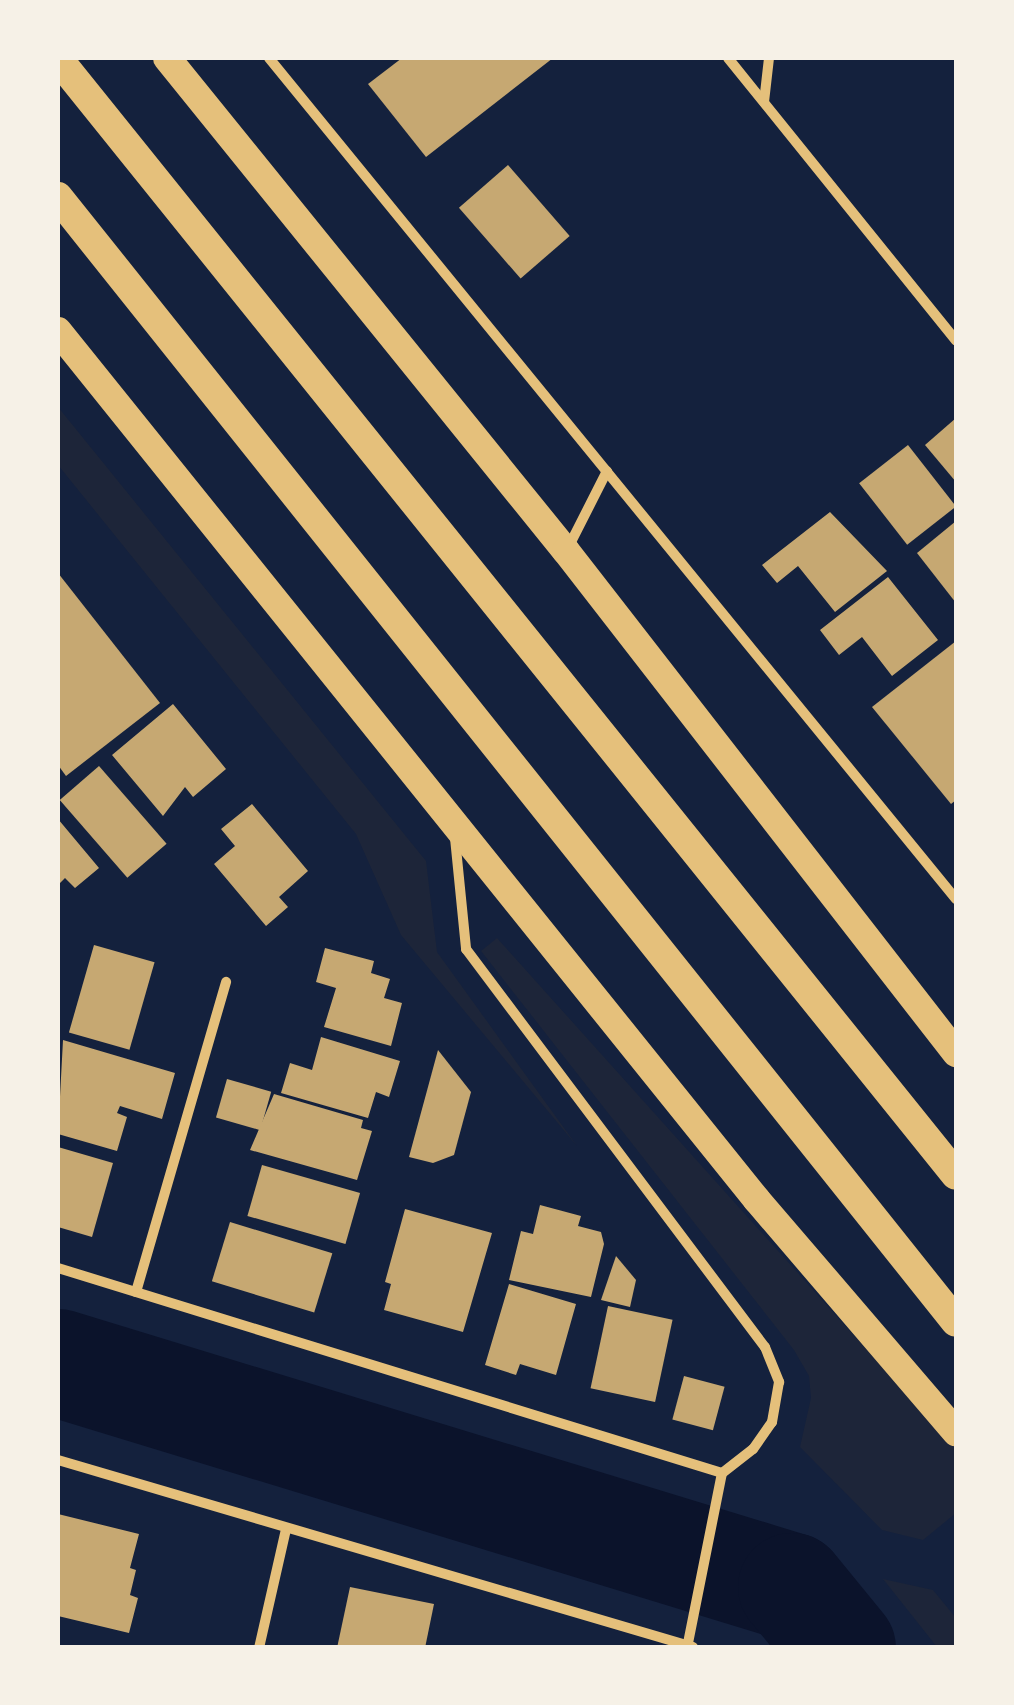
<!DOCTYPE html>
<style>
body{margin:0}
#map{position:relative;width:1014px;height:1705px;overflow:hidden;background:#14213d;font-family:"DM Sans",sans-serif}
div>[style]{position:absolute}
.green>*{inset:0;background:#1d2539}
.river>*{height:108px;margin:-54px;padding:0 54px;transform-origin:54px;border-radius:54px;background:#0b132b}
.building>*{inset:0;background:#c6a872;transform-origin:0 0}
.minor>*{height:10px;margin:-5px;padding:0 5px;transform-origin:5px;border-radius:5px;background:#e5c07b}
.trunk>*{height:28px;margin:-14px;padding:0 14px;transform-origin:14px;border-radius:14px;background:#e5c07b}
.motorway>*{height:30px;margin:-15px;padding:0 15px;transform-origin:15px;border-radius:15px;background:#e5c07b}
span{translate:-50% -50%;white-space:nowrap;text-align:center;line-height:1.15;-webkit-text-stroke:8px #f6f1e7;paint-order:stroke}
.frame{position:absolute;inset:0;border:60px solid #f6f1e7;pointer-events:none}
</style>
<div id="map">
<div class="green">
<i style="clip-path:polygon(58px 407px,426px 861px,437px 952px,577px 1146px,401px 935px,356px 834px,58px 465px)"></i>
<i style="clip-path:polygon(497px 938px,956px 1449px,956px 1513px,923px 1540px,882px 1530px,800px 1447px,811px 1398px,809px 1376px,794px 1350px,481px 951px)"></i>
<i style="clip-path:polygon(883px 1579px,933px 1590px,956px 1618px,956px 1647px,937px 1647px)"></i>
</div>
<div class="river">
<i style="left:58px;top:1363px;width:767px;rotate:16.97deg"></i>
<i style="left:792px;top:1587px;width:79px;rotate:50.7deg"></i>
</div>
<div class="building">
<i style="clip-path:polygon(402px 58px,553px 58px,426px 157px,368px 84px)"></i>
<i style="left:508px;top:165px;width:94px;height:65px;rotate:49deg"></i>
<i style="clip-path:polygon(956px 418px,956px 482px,925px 445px)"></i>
<i style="left:908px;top:445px;width:78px;height:62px;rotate:52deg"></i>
<i style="clip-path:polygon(830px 512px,887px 571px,835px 612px,798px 566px,777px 583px,762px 565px)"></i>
<i style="clip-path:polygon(956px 521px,956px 603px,917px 553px)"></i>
<i style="clip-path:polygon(58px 573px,160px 703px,66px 776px,58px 765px)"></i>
<i style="clip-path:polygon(888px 577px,938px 640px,892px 676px,862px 637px,839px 655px,820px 630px)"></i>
<i style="clip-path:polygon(956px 641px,956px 800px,951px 804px,872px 707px)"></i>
<i style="clip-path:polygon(173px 704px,226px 769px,193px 797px,185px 787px,163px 816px,112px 755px)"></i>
<i style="left:99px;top:766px;width:103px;height:52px;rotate:49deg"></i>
<i style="clip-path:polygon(252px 804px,308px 871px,279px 897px,288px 907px,266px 926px,214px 864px,235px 846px,221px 829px)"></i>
<i style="clip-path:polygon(58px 819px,99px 868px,75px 888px,65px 878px,58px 885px)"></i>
<i style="left:94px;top:945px;width:63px;height:91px;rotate:16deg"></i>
<i style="clip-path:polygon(325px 948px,374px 961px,371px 973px,390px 979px,384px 998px,402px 1003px,391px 1046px,324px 1027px,336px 988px,316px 982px)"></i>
<i style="clip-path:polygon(321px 1037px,400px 1061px,389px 1097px,376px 1092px,368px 1118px,281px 1093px,290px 1063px,312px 1070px)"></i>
<i style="clip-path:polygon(63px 1040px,175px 1073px,162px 1119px,120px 1106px,117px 1113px,127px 1117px,117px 1151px,58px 1134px)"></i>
<i style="clip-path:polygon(438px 1050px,471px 1092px,454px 1155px,433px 1163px,409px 1157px)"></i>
<i style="left:227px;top:1079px;width:46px;height:40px;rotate:16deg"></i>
<i style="clip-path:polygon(274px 1094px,363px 1120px,361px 1128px,372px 1131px,357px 1180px,250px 1150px)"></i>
<i style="clip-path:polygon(58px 1147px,113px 1163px,92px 1237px,58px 1227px)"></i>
<i style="left:262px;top:1165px;width:102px;height:53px;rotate:16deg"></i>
<i style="clip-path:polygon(540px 1205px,581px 1216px,578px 1226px,601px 1232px,604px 1244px,591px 1297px,509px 1280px,521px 1231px,533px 1234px)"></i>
<i style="clip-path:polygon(405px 1209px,492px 1233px,463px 1332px,384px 1310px,391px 1284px,385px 1282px)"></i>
<i style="left:230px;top:1222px;width:107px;height:62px;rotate:17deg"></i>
<i style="clip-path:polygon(616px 1256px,636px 1280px,630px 1307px,601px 1300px)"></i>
<i style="clip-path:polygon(509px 1284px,576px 1304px,556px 1375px,520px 1364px,516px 1375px,485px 1365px)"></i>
<i style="left:608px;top:1306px;width:66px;height:84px;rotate:12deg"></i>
<i style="left:684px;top:1376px;width:42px;height:45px;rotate:15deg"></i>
<i style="clip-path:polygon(58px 1514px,139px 1534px,130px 1568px,136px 1570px,130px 1595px,138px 1598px,129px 1633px,58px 1616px)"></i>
<i style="clip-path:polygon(350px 1587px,434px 1604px,425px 1648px,337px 1648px)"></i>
</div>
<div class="minor">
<i style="left:269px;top:58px;width:1086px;rotate:50.76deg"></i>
<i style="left:728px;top:58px;width:363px;rotate:51.1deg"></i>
<i style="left:764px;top:102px;width:44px;rotate:-83.5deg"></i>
<i style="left:569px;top:546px;width:84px;rotate:-63.1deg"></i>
<i style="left:455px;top:838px;width:112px;rotate:84.3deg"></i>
<i style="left:466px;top:949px;width:498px;rotate:53.1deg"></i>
<i style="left:765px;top:1347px;width:38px;rotate:68deg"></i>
<i style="left:779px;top:1382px;width:41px;rotate:99.9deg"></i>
<i style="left:772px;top:1422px;width:33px;rotate:125deg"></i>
<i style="left:753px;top:1449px;width:39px;rotate:142deg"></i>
<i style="left:722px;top:1473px;width:178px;rotate:101.3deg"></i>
<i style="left:58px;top:1268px;width:695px;rotate:17.16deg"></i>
<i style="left:136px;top:1292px;width:323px;rotate:-73.8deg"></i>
<i style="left:58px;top:1460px;width:662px;rotate:16.41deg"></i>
<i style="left:259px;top:1648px;width:122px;rotate:-77.2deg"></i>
</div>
<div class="trunk">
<i style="left:167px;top:58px;width:634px;rotate:51.02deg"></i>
<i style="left:566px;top:551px;width:636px;rotate:52.16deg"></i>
<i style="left:58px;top:331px;width:1115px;rotate:51.19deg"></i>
<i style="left:757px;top:1200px;width:306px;rotate:49.4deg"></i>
</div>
<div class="motorway">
<i style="left:58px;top:59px;width:1432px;rotate:51.18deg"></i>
<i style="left:58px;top:197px;width:1439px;rotate:51.4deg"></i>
</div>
<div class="frame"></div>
</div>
